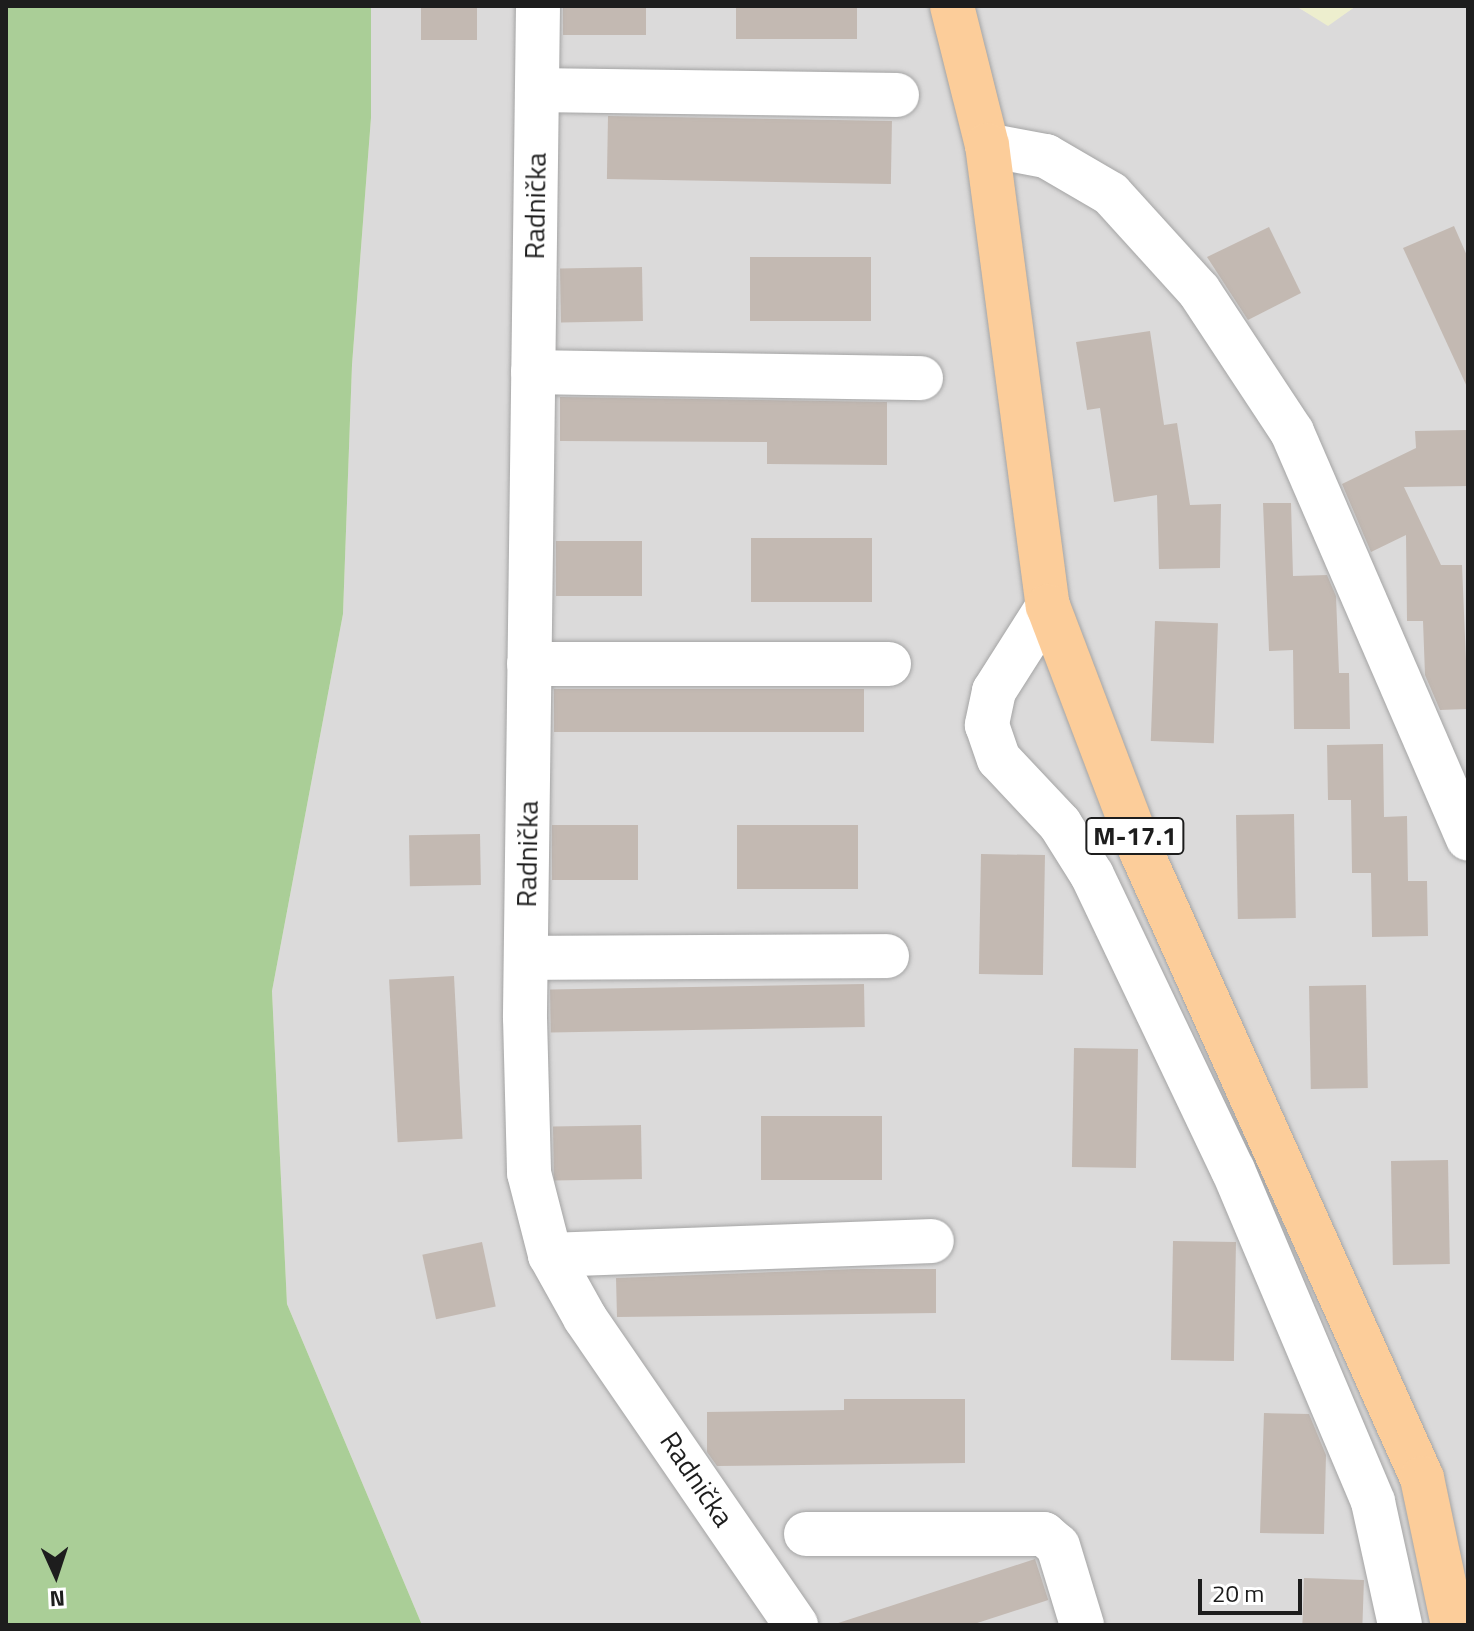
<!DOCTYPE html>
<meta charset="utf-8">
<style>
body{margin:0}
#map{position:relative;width:1474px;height:1631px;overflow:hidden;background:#efeae3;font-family:"Titillium Web",sans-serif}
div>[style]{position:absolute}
.residential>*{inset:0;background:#dbdada}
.farmland>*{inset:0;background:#edeece}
.forest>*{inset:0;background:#aace97}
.building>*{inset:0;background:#c3b9b2;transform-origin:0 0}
.roads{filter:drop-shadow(0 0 2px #a4a4a4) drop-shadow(0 0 2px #a4a4a4)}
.minor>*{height:44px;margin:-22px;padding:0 22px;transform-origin:22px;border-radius:22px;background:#fff}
.major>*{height:44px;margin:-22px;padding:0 22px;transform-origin:22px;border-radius:22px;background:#fccd9a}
span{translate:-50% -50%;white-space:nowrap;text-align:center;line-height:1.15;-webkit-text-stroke:8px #fff;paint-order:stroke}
.shield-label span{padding:2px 6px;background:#fff;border:2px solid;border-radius:6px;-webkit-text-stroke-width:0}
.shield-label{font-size:26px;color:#1d1d1d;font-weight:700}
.street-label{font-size:28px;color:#1d1d1d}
.frame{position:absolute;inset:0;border:8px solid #1d1d1d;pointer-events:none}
.north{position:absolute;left:16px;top:1535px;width:80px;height:80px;-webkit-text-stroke:6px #fff;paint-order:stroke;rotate:177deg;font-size:22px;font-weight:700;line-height:32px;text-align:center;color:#1d1d1d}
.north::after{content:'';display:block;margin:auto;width:28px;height:36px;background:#1d1d1d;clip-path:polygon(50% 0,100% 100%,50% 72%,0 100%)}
.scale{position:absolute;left:1198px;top:1579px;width:104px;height:36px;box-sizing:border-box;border:4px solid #1d1d1d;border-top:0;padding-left:10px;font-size:24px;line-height:28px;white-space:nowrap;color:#1d1d1d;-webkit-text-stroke:6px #fff;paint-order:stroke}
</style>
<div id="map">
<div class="residential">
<i style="clip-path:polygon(371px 6px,1296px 6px,1328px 25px,1356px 6px,1468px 6px,1468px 1625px,422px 1625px,287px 1304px,272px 991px,343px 614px,352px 365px,371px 118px)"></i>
</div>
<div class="farmland">
<i style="clip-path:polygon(1296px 6px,1356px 6px,1328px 26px)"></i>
</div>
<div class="forest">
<i style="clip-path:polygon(6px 6px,371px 6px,371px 118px,352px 365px,343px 614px,272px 991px,287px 1304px,422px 1625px,6px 1625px)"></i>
</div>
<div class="building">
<i style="left:421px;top:6px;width:56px;height:34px"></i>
<i style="left:563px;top:6px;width:83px;height:29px"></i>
<i style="left:736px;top:6px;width:121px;height:33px"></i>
<i style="left:608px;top:116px;width:284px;height:63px;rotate:1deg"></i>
<i style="clip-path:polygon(1454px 226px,1468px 258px,1468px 389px,1403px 248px)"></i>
<i style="clip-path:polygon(1269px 227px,1301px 293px,1248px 320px,1207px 257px)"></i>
<i style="left:750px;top:257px;width:121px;height:64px"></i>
<i style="left:642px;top:267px;width:54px;height:82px;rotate:89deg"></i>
<i style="clip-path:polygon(1150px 331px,1164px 425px,1177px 423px,1190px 505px,1221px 504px,1220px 568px,1159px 569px,1157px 495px,1114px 502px,1100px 408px,1087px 410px,1076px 342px)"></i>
<i style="clip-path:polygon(560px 397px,887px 402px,887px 465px,767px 464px,767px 442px,560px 441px)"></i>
<i style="clip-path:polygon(1468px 430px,1468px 486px,1404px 487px,1441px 565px,1462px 565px,1468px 709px,1440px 710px,1425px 675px,1423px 621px,1407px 621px,1406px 535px,1371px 552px,1342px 484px,1416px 448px,1415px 431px)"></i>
<i style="clip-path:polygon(1263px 503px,1291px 503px,1293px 576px,1327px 575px,1336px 596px,1339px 673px,1349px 673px,1350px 729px,1294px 729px,1293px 650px,1269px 651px)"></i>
<i style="left:751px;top:538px;width:121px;height:64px"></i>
<i style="left:642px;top:541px;width:55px;height:86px;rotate:90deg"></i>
<i style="left:1155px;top:621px;width:63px;height:120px;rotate:2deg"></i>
<i style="left:864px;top:689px;width:43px;height:310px;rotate:90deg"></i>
<i style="clip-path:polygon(1383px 744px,1384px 817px,1407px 816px,1408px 881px,1427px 881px,1428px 936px,1372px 937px,1371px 873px,1352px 873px,1351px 800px,1328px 800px,1327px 745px)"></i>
<i style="left:1294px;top:814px;width:104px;height:58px;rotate:89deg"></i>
<i style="left:552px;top:825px;width:86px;height:55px"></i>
<i style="left:737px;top:825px;width:121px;height:64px"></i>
<i style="left:480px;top:834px;width:51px;height:71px;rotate:89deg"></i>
<i style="left:981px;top:854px;width:64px;height:120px;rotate:1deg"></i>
<i style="left:454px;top:976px;width:163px;height:65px;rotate:87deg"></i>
<i style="left:864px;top:984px;width:43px;height:314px;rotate:89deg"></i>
<i style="left:1366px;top:985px;width:103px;height:57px;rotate:89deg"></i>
<i style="left:1074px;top:1048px;width:64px;height:119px;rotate:1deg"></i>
<i style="left:761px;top:1116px;width:121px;height:64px"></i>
<i style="left:641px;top:1125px;width:54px;height:88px;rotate:89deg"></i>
<i style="left:1448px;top:1160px;width:104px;height:57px;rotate:89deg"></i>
<i style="left:1173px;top:1241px;width:63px;height:119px;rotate:1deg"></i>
<i style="left:482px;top:1242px;width:66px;height:61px;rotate:78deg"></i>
<i style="clip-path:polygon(856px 1269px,936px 1269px,936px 1313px,617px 1317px,616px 1278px)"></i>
<i style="clip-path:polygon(844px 1399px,965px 1399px,965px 1463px,717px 1466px,707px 1452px,707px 1412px,844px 1410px)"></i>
<i style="clip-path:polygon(1264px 1413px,1309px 1414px,1326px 1455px,1324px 1534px,1260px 1533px)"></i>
<i style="left:1035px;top:1559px;width:43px;height:219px;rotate:72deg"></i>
<i style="left:1304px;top:1578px;width:60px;height:47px;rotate:2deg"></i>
</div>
<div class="roads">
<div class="minor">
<i style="left:538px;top:6px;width:1012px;rotate:90.74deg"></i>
<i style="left:525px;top:1018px;width:155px;rotate:88.5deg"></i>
<i style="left:529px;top:1173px;width:85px;rotate:75.6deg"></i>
<i style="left:550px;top:1255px;width:72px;rotate:60.9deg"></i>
<i style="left:585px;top:1318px;width:373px;rotate:55.5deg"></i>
<i style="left:537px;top:90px;width:360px;rotate:0.8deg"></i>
<i style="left:987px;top:145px;width:60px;rotate:10.6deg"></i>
<i style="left:1046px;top:156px;width:75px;rotate:30.3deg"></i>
<i style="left:1111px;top:194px;width:131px;rotate:47.8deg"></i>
<i style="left:1199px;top:291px;width:169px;rotate:56.6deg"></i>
<i style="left:1292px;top:432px;width:443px;rotate:66.6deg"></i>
<i style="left:533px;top:372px;width:388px;rotate:0.9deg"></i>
<i style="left:1048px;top:606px;width:101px;rotate:122.4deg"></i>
<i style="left:994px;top:691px;width:35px;rotate:102deg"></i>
<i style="left:987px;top:725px;width:36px;rotate:71deg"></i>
<i style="left:999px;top:759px;width:89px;rotate:46.8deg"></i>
<i style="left:1060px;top:824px;width:60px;rotate:57.9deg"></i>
<i style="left:1092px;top:875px;width:327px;rotate:64.5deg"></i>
<i style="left:1233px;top:1170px;width:360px;rotate:67.1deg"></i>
<i style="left:1373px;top:1502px;width:126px;rotate:77.6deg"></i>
<i style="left:529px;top:664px;width:360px"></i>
<i style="left:526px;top:958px;width:361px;rotate:-0.3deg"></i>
<i style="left:550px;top:1255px;width:382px;rotate:-2.1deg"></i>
<i style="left:806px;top:1534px;width:238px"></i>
<i style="left:1044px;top:1534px;width:18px;rotate:41deg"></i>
<i style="left:1058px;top:1546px;width:83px;rotate:73.1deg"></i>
</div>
<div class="major">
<i style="left:952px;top:6px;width:143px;rotate:75.9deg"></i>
<i style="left:987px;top:145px;width:465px;rotate:82.5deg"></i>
<i style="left:1048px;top:606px;width:262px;rotate:69.2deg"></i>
<i style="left:1141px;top:851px;width:687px;rotate:65.86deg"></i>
<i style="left:1422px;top:1478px;width:150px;rotate:78.1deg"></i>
</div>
</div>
<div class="shield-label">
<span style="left:1135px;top:836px">M-17.1</span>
</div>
<div class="street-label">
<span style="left:535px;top:206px;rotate:-89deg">Radnička</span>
<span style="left:527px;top:854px;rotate:-89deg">Radnička</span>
<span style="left:697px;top:1479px;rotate:56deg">Radnička</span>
</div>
<div class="frame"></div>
<div class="north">N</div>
<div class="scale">20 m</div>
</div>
